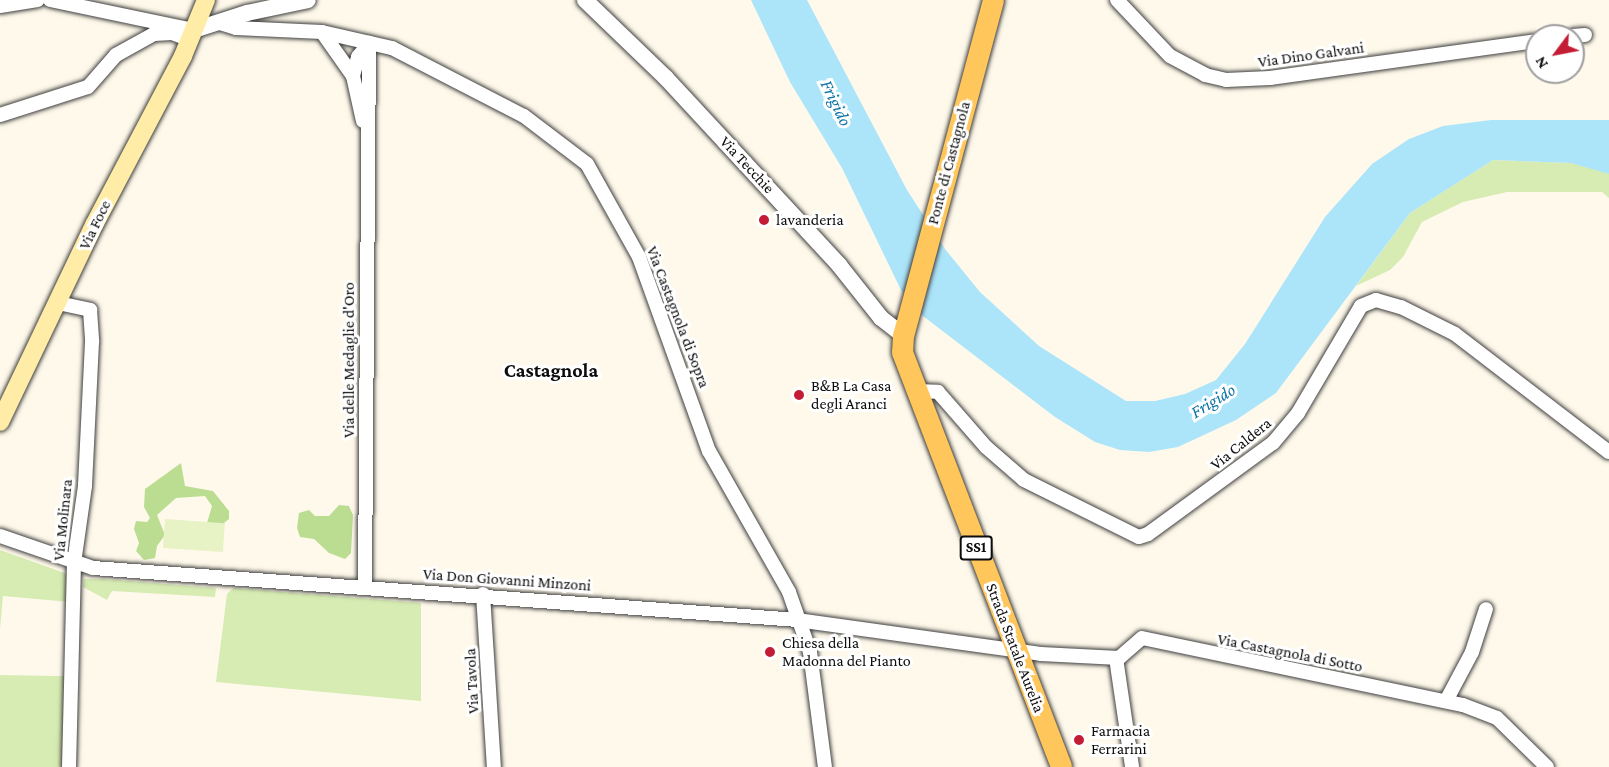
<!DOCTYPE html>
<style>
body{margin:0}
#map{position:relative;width:1609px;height:767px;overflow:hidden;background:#fff9eb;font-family:"Crimson Pro",serif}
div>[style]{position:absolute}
.green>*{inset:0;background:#d6ecb3;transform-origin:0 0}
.forest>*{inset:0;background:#bbdd91}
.pitch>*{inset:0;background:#e7f2c5;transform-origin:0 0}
.water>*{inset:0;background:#ace5fa}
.roads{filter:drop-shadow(0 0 2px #3f3f3f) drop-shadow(0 0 2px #3f3f3f)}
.minor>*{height:14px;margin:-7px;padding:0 7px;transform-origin:7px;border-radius:7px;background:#fff}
.tertiary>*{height:16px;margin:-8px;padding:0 8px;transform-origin:8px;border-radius:8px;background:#fff}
.secondary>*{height:18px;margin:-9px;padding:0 9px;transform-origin:9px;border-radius:9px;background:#ffeca6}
.primary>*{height:21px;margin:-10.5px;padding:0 10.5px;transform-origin:10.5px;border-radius:10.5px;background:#ffc65b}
.dots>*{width:16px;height:16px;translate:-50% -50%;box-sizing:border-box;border:3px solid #fff;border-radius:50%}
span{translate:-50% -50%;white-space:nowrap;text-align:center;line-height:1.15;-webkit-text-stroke:6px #fff;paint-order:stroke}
.shield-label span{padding:2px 4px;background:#fff;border:2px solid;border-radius:4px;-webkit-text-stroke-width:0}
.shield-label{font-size:15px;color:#0c0c0c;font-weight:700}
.street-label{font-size:16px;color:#0c0c0c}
.poi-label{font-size:16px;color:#0c0c0c}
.left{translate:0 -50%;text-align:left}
.water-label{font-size:18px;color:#0e73a5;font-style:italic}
.quarter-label{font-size:20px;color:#0c0c0c;font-weight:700}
.north{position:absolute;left:1525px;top:24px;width:60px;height:60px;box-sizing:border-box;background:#fff;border:2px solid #9e9e9e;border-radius:50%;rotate:238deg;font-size:16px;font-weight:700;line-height:24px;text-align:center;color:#0c0c0c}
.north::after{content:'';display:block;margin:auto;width:21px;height:27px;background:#c41c35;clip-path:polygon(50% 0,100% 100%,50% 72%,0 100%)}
</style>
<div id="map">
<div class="green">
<i style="clip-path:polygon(1493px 160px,1571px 163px,1602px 170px,1609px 174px,1609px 198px,1602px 192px,1507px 192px,1463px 202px,1422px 222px,1403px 257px,1390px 270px,1356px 286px,1410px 213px)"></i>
<i style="clip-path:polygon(0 550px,70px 575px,70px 602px,3px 596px,0 629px)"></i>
<i style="clip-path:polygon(84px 579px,103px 579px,216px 588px,215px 597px,112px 591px,107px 600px,83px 587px)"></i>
<i style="clip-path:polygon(233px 588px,421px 603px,421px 701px,216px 682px,227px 594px)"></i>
<i style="left:0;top:675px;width:67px;height:92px;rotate:1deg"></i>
</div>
<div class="forest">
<i style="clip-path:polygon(181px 463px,185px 486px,213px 491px,229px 511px,229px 519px,219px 527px,207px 523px,212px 506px,205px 496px,176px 498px,157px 515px,165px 535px,157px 546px,155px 558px,144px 560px,136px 551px,139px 543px,134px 529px,136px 521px,147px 522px,150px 518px,144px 507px,145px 489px)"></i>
<i style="clip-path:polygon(339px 505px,349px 506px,353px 515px,351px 553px,345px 559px,329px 553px,314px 539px,300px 537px,297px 528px,299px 513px,309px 510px,315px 516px,329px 516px)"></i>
</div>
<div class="pitch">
<i style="left:165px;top:519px;width:60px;height:29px;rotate:4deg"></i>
</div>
<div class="water">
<i style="clip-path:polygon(751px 0,807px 0,907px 190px,945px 249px,980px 292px,1039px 346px,1126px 401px,1155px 401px,1185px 394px,1216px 380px,1245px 344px,1325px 217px,1372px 164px,1409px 139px,1443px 126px,1491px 120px,1609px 120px,1609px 174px,1571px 163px,1493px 160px,1410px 213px,1276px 393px,1236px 420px,1178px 447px,1149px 452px,1120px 450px,1095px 442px,1055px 417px,923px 316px,901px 290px,842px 168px,790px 82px)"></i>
</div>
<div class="roads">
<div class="minor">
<i style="left:50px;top:0;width:147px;rotate:11.8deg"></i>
<i style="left:1117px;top:0;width:77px;rotate:46.6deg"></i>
<i style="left:1170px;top:56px;width:40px;rotate:28deg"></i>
<i style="left:1205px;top:75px;width:22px;rotate:13deg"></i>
<i style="left:1226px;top:80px;width:44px;rotate:-2.6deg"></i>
<i style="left:1270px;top:78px;width:270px;rotate:-7.9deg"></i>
<i style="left:0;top:6px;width:38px;rotate:-9deg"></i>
<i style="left:220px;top:23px;width:17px;rotate:17deg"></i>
<i style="left:236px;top:28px;width:86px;rotate:2.7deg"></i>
<i style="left:322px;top:32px;width:72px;rotate:12.9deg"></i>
<i style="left:392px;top:48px;width:148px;rotate:27.3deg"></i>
<i style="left:524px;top:116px;width:79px;rotate:37.3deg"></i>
<i style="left:587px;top:164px;width:107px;rotate:60.8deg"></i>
<i style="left:639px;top:257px;width:206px;rotate:70.2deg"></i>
<i style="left:709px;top:451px;width:162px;rotate:60.4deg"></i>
<i style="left:789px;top:592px;width:64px;rotate:70.7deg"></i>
<i style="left:810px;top:652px;width:116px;rotate:82.6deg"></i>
<i style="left:322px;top:32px;width:54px;rotate:54.8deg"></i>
<i style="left:353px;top:76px;width:46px;rotate:77.5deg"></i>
<i style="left:1573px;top:36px;width:12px;rotate:-5deg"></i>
<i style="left:353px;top:76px;width:20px;rotate:-75deg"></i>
<i style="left:358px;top:57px;width:18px;rotate:-52deg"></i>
<i style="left:0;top:115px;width:92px;rotate:-17.7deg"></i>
<i style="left:88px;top:87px;width:43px;rotate:-48.8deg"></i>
<i style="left:116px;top:55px;width:43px;rotate:-28.9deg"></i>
<i style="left:154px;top:34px;width:18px;rotate:-3deg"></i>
<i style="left:172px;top:33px;width:19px;rotate:21deg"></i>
<i style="left:58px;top:303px;width:33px;rotate:12deg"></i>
<i style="left:90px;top:310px;width:32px;rotate:86deg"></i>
<i style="left:92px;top:342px;width:144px;rotate:92.8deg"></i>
<i style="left:85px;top:486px;width:78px;rotate:98.1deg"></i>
<i style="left:74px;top:563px;width:204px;rotate:91.4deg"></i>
<i style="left:914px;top:391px;width:24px;rotate:2deg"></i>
<i style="left:938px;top:392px;width:73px;rotate:48.9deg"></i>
<i style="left:986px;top:447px;width:50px;rotate:41deg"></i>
<i style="left:1024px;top:480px;width:128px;rotate:26.4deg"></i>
<i style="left:1139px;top:537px;width:9px;rotate:-18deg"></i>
<i style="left:1148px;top:534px;width:155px;rotate:-36.1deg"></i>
<i style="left:1273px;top:443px;width:39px;rotate:-50deg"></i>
<i style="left:1298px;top:413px;width:124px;rotate:-59.5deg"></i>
<i style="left:1361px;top:306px;width:16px;rotate:-22deg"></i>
<i style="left:1376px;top:300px;width:26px;rotate:16deg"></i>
<i style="left:1401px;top:307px;width:60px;rotate:26.6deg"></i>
<i style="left:1455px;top:334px;width:194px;rotate:37.5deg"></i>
<i style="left:0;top:536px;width:98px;rotate:19deg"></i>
<i style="left:93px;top:568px;width:706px;rotate:4.22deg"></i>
<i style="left:797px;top:620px;width:246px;rotate:7.9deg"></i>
<i style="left:1041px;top:654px;width:78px;rotate:2.9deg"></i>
<i style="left:1119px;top:658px;width:30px;rotate:-41deg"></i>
<i style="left:1142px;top:638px;width:328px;rotate:11.8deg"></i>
<i style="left:1463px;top:705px;width:36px;rotate:21deg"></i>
<i style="left:1497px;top:718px;width:70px;rotate:44.4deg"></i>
<i style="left:365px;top:585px;width:542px;rotate:-89.58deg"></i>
<i style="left:483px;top:594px;width:173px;rotate:86.4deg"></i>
<i style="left:1116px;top:658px;width:110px;rotate:81.6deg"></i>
<i style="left:1446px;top:701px;width:55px;rotate:-62deg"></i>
<i style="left:1472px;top:652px;width:45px;rotate:-72deg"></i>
</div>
<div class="tertiary">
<i style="left:585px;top:0;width:112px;rotate:43.9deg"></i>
<i style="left:666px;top:78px;width:255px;rotate:47.2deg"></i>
<i style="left:839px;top:265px;width:68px;rotate:51.6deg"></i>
<i style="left:881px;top:318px;width:28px;rotate:38deg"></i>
<i style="left:194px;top:30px;width:56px;rotate:-17.8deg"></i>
<i style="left:247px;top:13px;width:62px;rotate:-12deg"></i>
</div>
<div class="secondary">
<i style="left:0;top:422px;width:218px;rotate:-64.5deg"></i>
<i style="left:94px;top:225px;width:191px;rotate:-62.2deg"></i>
<i style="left:183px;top:56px;width:61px;rotate:-67.7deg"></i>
</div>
<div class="primary">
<i style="left:993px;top:0;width:347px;rotate:105deg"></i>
<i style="left:903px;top:335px;width:17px;rotate:93deg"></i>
<i style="left:902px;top:352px;width:444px;rotate:69deg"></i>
</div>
</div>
<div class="dots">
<i style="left:764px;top:220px;background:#c41c35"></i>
<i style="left:799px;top:395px;background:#c41c35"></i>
<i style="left:770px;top:652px;background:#c41c35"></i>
<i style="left:1079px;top:740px;background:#c41c35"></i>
</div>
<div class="shield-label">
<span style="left:976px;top:548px">SS1</span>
</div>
<div class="street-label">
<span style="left:1311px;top:55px;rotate:-8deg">Via Dino Galvani</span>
<span style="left:949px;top:163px;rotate:-75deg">Ponte di Castagnola</span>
<span style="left:747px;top:165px;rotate:47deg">Via Tecchie</span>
<span style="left:95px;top:225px;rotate:-64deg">Via Foce</span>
<span style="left:678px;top:317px;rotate:69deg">Via Castagnola di Sopra</span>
<span style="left:349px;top:360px;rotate:-90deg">Via delle Medaglie d'Oro</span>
<span style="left:1241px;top:444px;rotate:-39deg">Via Caldera</span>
<span style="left:63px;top:520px;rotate:-84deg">Via Molinara</span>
<span style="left:507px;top:580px;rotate:4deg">Via Don Giovanni Minzoni</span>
<span style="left:1015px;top:648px;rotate:69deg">Strada Statale Aurelia</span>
<span style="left:1290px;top:653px;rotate:11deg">Via Castagnola di Sotto</span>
<span style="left:472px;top:681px;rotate:-93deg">Via Tavola</span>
</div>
<div class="poi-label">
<span class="left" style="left:776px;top:220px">lavanderia</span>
<span class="left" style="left:811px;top:395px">B&amp;B La Casa<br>degli Aranci</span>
<span class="left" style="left:782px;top:652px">Chiesa della<br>Madonna del Pianto</span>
<span class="left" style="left:1091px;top:740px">Farmacia<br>Ferrarini</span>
</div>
<div class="water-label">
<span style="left:836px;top:103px;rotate:64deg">Frigido</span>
<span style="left:1213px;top:401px;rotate:-32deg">Frigido</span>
</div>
<div class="quarter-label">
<span style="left:551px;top:370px">Castagnola</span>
</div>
<div class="north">N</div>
</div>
